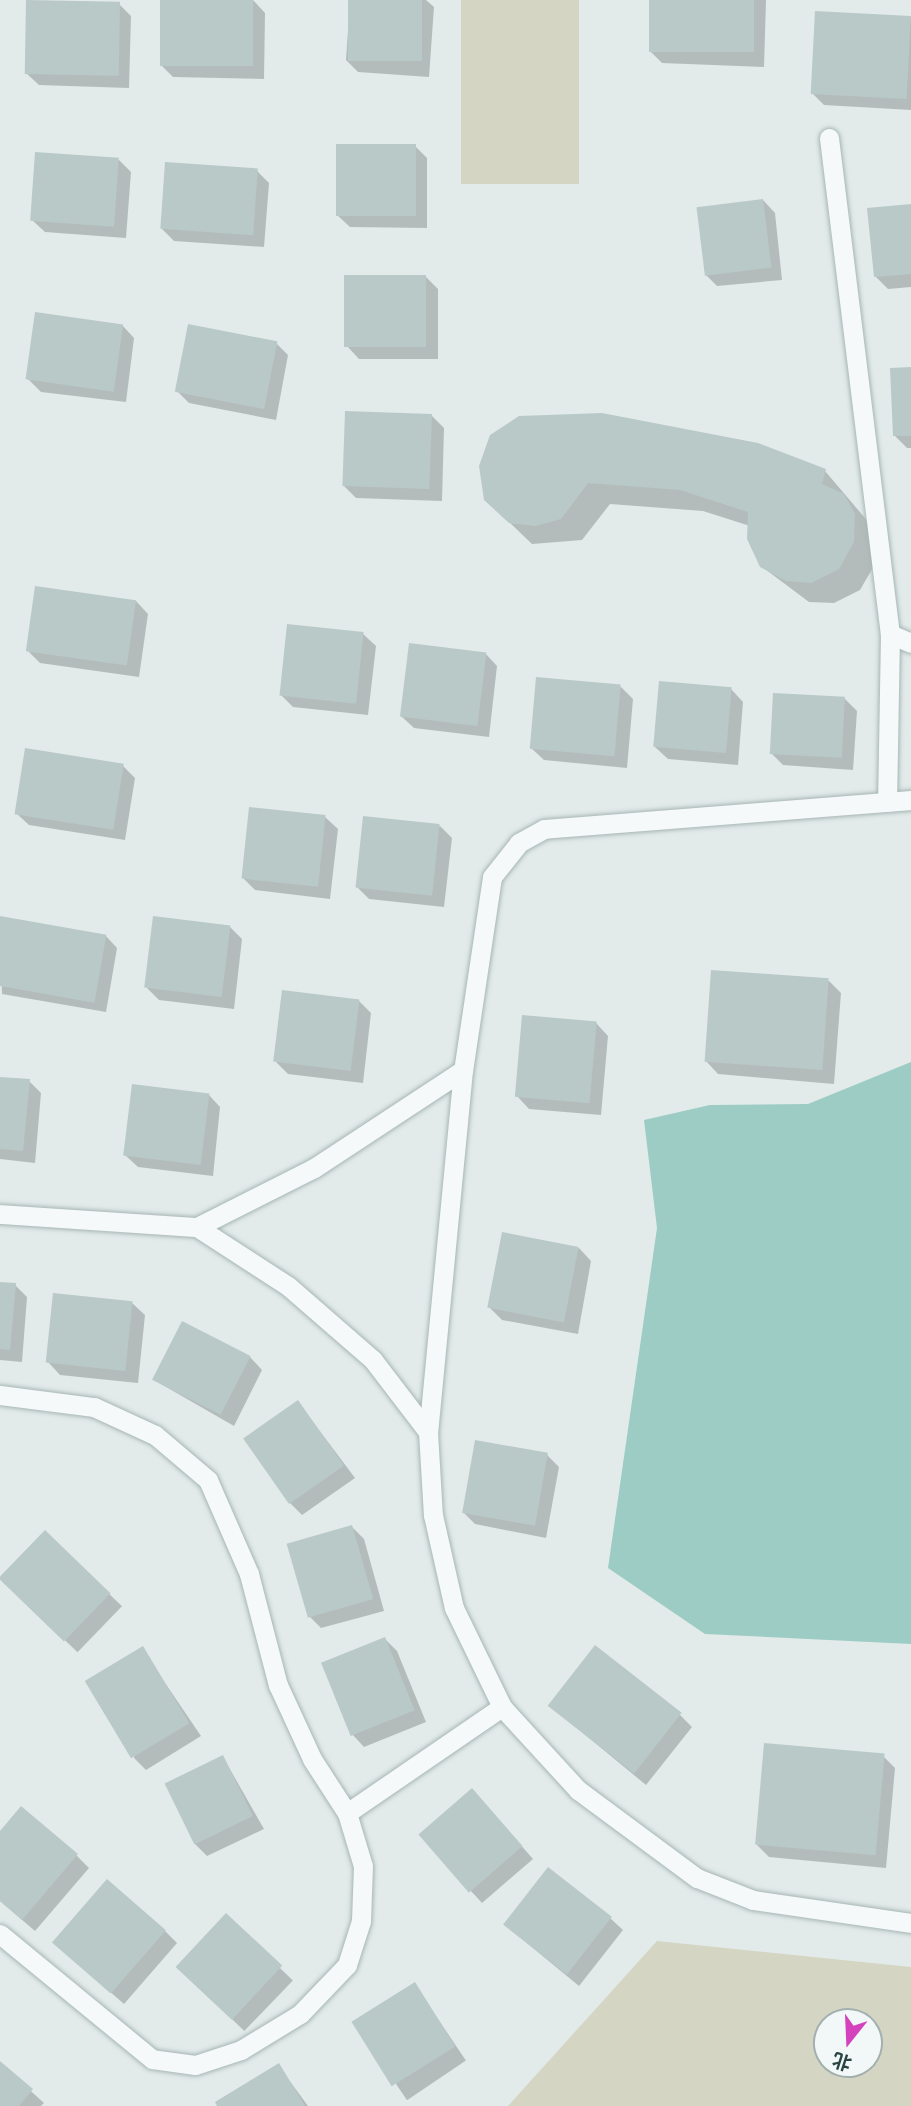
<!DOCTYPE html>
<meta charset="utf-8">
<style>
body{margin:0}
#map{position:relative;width:911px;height:2106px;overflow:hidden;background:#e2ebea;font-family:Signika,"Noto Sans SC",sans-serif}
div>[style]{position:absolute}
.green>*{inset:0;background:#d4d5c3;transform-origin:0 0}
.water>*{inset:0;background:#9cccc3}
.shadow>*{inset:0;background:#0003;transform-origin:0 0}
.building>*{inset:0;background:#b9c9c7;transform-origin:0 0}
.roads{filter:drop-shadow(0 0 2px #a7b6b4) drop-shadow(0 0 2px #a7b6b4)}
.service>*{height:19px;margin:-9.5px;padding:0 9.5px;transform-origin:9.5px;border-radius:9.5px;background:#f5f9f9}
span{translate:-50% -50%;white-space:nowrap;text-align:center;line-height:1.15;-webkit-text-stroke:5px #f2f8f7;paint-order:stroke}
.north{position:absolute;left:813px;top:2008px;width:70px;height:70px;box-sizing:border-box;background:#f2f8f7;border:2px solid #a2b0af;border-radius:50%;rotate:198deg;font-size:19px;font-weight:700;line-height:28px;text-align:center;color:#294442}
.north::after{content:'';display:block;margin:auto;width:24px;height:32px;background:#d443bd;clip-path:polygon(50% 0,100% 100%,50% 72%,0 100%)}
</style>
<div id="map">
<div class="green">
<i style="left:461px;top:0;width:118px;height:184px"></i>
<i style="clip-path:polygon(evenodd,657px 1941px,911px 1967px,911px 2106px,508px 2106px,657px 1941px,869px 2022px,869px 2064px,827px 2064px,827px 2022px,869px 2022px)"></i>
</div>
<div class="water">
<i style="clip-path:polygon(911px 1062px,911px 1644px,705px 1634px,608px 1568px,657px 1228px,644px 1120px,710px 1105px,808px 1104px)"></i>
</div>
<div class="shadow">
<i style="clip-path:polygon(162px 0,253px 0,265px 13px,264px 79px,173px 77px,161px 65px)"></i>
<i style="clip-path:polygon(350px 0,426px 0,434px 7px,429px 77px,358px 72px,346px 60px)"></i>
<i style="clip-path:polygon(651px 0,766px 0,764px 67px,662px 63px,650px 51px)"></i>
<i style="clip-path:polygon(119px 4px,131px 16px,129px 88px,39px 85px,26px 73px)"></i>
<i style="clip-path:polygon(911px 18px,911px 110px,824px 105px,812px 93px)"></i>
<i style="clip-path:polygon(415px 146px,427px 158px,427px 228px,350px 227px,337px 215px)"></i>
<i style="clip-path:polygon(119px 160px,131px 172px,126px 238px,45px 232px,32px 220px)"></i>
<i style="clip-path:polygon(257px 171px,269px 183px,264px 247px,174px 241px,162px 229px)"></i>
<i style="clip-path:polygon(763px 200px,775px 213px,782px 280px,717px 286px,705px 274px)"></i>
<i style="clip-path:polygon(911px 205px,911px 287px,888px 289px,876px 277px)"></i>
<i style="clip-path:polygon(425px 276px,438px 289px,438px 359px,359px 359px,347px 346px)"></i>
<i style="clip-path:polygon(122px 325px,134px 338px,126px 402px,41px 392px,28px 379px)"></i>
<i style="clip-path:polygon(276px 343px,288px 355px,276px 420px,189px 403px,177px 391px)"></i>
<i style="clip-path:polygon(911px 368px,911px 448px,907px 448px,895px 436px)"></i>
<i style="clip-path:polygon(432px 416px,444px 428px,442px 501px,356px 498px,343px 485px)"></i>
<i style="clip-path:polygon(481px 466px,825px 471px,865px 518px,876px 537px,875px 564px,860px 590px,834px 603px,809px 602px,761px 566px,750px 526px,703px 511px,610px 504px,582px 540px,532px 544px,508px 521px)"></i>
<i style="clip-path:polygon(136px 601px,148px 614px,139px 677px,40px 663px,28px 651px)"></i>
<i style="clip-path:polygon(363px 634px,376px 646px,368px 715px,293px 707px,281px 695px)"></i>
<i style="clip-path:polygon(485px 653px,497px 666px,489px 737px,414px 728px,401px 716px)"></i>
<i style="clip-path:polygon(621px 687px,633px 699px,627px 768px,544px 760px,531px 748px)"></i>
<i style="clip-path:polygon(731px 689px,743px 702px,738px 765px,668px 759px,655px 747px)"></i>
<i style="clip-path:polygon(845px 699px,857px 711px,853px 770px,783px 765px,771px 753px)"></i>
<i style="clip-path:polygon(123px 766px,135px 778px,125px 840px,29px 825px,16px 813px)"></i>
<i style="clip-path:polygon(325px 817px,338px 829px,330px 899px,255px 890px,243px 878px)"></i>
<i style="clip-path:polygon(440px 826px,452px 838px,444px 907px,369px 899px,357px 887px)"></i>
<i style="clip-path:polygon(0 918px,105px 935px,117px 948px,106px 1012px,2px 994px)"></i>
<i style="clip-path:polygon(229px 926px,242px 939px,234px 1009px,159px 1000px,147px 988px)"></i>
<i style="clip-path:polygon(829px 981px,841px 993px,834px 1084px,718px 1074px,706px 1061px)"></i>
<i style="clip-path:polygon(359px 1001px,371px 1013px,363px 1083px,288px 1074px,276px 1062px)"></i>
<i style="clip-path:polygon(596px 1023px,608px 1036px,601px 1115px,529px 1109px,517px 1096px)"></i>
<i style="clip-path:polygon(0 1078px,29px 1081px,41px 1093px,35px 1163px,0 1159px)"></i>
<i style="clip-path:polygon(208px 1094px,220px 1107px,213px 1176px,138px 1167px,125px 1155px)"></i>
<i style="clip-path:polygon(579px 1248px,591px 1261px,578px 1334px,502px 1320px,490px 1308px)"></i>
<i style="clip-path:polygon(0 1284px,15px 1285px,27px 1297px,22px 1362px,0 1360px)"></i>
<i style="clip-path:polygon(132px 1303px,145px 1315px,138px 1383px,60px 1375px,48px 1362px)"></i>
<i style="clip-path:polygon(250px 1357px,262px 1370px,234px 1426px,154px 1380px)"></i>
<i style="clip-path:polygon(298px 1402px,355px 1478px,302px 1515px,290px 1503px)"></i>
<i style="clip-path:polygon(547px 1455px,559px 1467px,546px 1538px,475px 1524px,463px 1512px)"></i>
<i style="clip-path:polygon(352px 1527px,364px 1539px,384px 1611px,321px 1628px,309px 1616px)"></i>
<i style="left:45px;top:1532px;width:107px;height:64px;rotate:44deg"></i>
<i style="clip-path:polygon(385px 1639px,397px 1651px,426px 1722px,364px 1747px,352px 1734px)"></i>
<i style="clip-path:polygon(142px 1649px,201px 1736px,146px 1770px,134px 1758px)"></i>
<i style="clip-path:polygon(549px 1705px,680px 1715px,692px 1727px,646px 1785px)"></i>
<i style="clip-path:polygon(883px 1756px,895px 1768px,886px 1868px,769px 1857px,757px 1845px)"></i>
<i style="clip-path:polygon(223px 1757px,264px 1829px,207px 1856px,195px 1844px)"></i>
<i style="clip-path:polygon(484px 1803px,533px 1859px,482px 1903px,470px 1890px)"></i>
<i style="clip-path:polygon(0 1834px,77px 1856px,89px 1868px,35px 1931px,0 1901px)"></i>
<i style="left:226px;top:1916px;width:93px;height:70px;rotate:44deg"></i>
<i style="clip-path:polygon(610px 1918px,623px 1930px,579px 1986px,505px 1925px)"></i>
<i style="clip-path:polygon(165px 1931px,177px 1943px,124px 2004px,67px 1954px)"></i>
<i style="left:415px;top:1985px;width:91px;height:71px;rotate:56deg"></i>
<i style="clip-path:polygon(0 2063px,44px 2103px,41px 2106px,0 2106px)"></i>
<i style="clip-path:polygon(278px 2065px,308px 2106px,219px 2106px)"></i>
</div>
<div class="building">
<i style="left:26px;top:0;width:94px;height:74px;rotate:1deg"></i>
<i style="left:160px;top:0;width:93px;height:66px"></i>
<i style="left:348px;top:0;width:74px;height:61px"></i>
<i style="left:649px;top:0;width:105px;height:52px"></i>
<i style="left:815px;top:11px;width:96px;height:83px;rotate:3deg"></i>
<i style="left:336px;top:144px;width:80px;height:72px"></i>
<i style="left:35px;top:152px;width:84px;height:69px;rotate:4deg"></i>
<i style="left:165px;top:162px;width:93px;height:67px;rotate:4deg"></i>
<i style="left:763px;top:199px;width:69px;height:67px;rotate:83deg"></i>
<i style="clip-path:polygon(911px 204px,911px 274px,874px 277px,867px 208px)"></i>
<i style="left:344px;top:275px;width:82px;height:72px"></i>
<i style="left:35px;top:312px;width:89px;height:68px;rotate:8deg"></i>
<i style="left:188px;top:324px;width:91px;height:69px;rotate:11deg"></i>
<i style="clip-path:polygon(911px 367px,911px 436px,893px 436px,890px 368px)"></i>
<i style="left:345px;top:411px;width:87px;height:75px;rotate:2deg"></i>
<i style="clip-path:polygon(602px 413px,758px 443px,826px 469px,822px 484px,844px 494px,855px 514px,854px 542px,839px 569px,811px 583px,786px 581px,760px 567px,747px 539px,748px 512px,680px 490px,588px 483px,561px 519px,535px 526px,509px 523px,484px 500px,479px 466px,490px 435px,519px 416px)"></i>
<i style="left:35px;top:586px;width:102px;height:66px;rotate:8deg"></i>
<i style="left:287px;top:624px;width:77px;height:72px;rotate:6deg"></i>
<i style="left:409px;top:643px;width:78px;height:74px;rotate:7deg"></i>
<i style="left:536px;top:677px;width:85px;height:72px;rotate:5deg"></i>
<i style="left:659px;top:681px;width:73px;height:66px;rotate:5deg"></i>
<i style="left:773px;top:693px;width:72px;height:61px;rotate:3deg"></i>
<i style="left:25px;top:748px;width:100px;height:67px;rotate:9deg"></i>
<i style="left:249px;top:807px;width:77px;height:72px;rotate:6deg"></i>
<i style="left:363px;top:816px;width:77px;height:72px;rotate:6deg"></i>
<i style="left:0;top:916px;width:108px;height:69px;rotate:10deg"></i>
<i style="left:153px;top:916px;width:78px;height:72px;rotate:7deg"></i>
<i style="left:711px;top:970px;width:118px;height:92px;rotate:4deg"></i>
<i style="left:282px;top:990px;width:78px;height:72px;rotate:7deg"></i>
<i style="left:522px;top:1015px;width:75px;height:82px;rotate:5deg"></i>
<i style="clip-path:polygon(0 1077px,30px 1079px,23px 1151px,0 1149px)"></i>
<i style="left:132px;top:1084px;width:78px;height:72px;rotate:7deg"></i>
<i style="left:502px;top:1232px;width:78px;height:77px;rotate:11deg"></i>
<i style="clip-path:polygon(0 1282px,16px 1283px,10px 1350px,0 1349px)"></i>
<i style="left:53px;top:1293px;width:80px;height:70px;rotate:6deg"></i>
<i style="left:182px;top:1321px;width:77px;height:66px;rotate:27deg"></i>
<i style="left:298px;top:1400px;width:80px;height:67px;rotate:55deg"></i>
<i style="left:475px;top:1440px;width:74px;height:74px;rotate:10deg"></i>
<i style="left:352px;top:1525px;width:77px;height:68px;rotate:74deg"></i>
<i style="left:45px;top:1530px;width:91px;height:67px;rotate:44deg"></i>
<i style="left:385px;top:1637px;width:79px;height:69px;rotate:68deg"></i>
<i style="left:595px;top:1645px;width:110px;height:77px;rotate:38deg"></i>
<i style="left:143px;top:1646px;width:90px;height:68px;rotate:59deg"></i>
<i style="left:764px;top:1743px;width:121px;height:102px;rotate:5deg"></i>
<i style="left:223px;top:1755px;width:68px;height:65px;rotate:64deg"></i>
<i style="left:472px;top:1788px;width:77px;height:71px;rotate:49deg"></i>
<i style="clip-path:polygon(21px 1806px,78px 1854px,22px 1920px,0 1901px,0 1831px)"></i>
<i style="left:548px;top:1867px;width:81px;height:73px;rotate:38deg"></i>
<i style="left:107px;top:1879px;width:78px;height:84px;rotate:41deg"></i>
<i style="left:226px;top:1913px;width:77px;height:74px;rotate:43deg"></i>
<i style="left:415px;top:1982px;width:76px;height:75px;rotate:58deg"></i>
<i style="clip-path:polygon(0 2061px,33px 2089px,19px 2106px,0 2106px)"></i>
<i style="clip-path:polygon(279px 2063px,305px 2106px,217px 2106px,215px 2102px)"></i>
</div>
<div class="roads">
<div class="service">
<i style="left:829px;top:138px;width:500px;rotate:83deg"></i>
<i style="left:890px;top:634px;width:168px;rotate:91deg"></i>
<i style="left:890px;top:634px;width:23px;rotate:23deg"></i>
<i style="left:911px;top:800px;width:368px;rotate:175.5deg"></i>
<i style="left:544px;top:829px;width:29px;rotate:151deg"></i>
<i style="left:519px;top:843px;width:43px;rotate:128.5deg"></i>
<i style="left:492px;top:877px;width:195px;rotate:98.5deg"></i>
<i style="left:463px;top:1070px;width:364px;rotate:95.5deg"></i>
<i style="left:428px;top:1432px;width:83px;rotate:86.6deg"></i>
<i style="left:433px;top:1515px;width:95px;rotate:77.3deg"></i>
<i style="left:454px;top:1608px;width:110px;rotate:64.1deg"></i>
<i style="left:502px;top:1707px;width:113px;rotate:47.5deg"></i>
<i style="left:578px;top:1790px;width:148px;rotate:36.5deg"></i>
<i style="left:697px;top:1878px;width:60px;rotate:21.4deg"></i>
<i style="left:753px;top:1900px;width:160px;rotate:8.3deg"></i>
<i style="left:0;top:1214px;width:197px;rotate:3.8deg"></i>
<i style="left:197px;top:1227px;width:108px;rotate:33deg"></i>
<i style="left:288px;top:1286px;width:113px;rotate:41deg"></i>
<i style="left:373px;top:1360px;width:91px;rotate:52.6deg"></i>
<i style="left:197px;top:1227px;width:131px;rotate:-26.8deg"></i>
<i style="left:314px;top:1168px;width:178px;rotate:-33.3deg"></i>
<i style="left:0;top:1395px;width:95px;rotate:7.3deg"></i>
<i style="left:94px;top:1407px;width:67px;rotate:24.7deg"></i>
<i style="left:155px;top:1435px;width:70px;rotate:40.3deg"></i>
<i style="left:208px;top:1480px;width:103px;rotate:66.4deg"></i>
<i style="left:249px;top:1574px;width:115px;rotate:75.4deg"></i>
<i style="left:278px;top:1685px;width:81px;rotate:65.3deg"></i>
<i style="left:312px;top:1759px;width:64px;rotate:57.1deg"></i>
<i style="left:347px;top:1813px;width:55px;rotate:73.2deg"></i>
<i style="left:363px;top:1866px;width:55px;rotate:92.1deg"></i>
<i style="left:361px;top:1921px;width:46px;rotate:107.7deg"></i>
<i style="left:347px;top:1965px;width:68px;rotate:133.8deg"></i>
<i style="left:300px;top:2014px;width:69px;rotate:148.6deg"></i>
<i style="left:241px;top:2050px;width:48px;rotate:161.9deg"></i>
<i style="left:195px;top:2065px;width:43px;rotate:-172.1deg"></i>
<i style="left:152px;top:2059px;width:197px;rotate:-140.6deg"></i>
<i style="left:347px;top:1813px;width:188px;rotate:-34.4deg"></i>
</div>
</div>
<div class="north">北</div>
</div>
